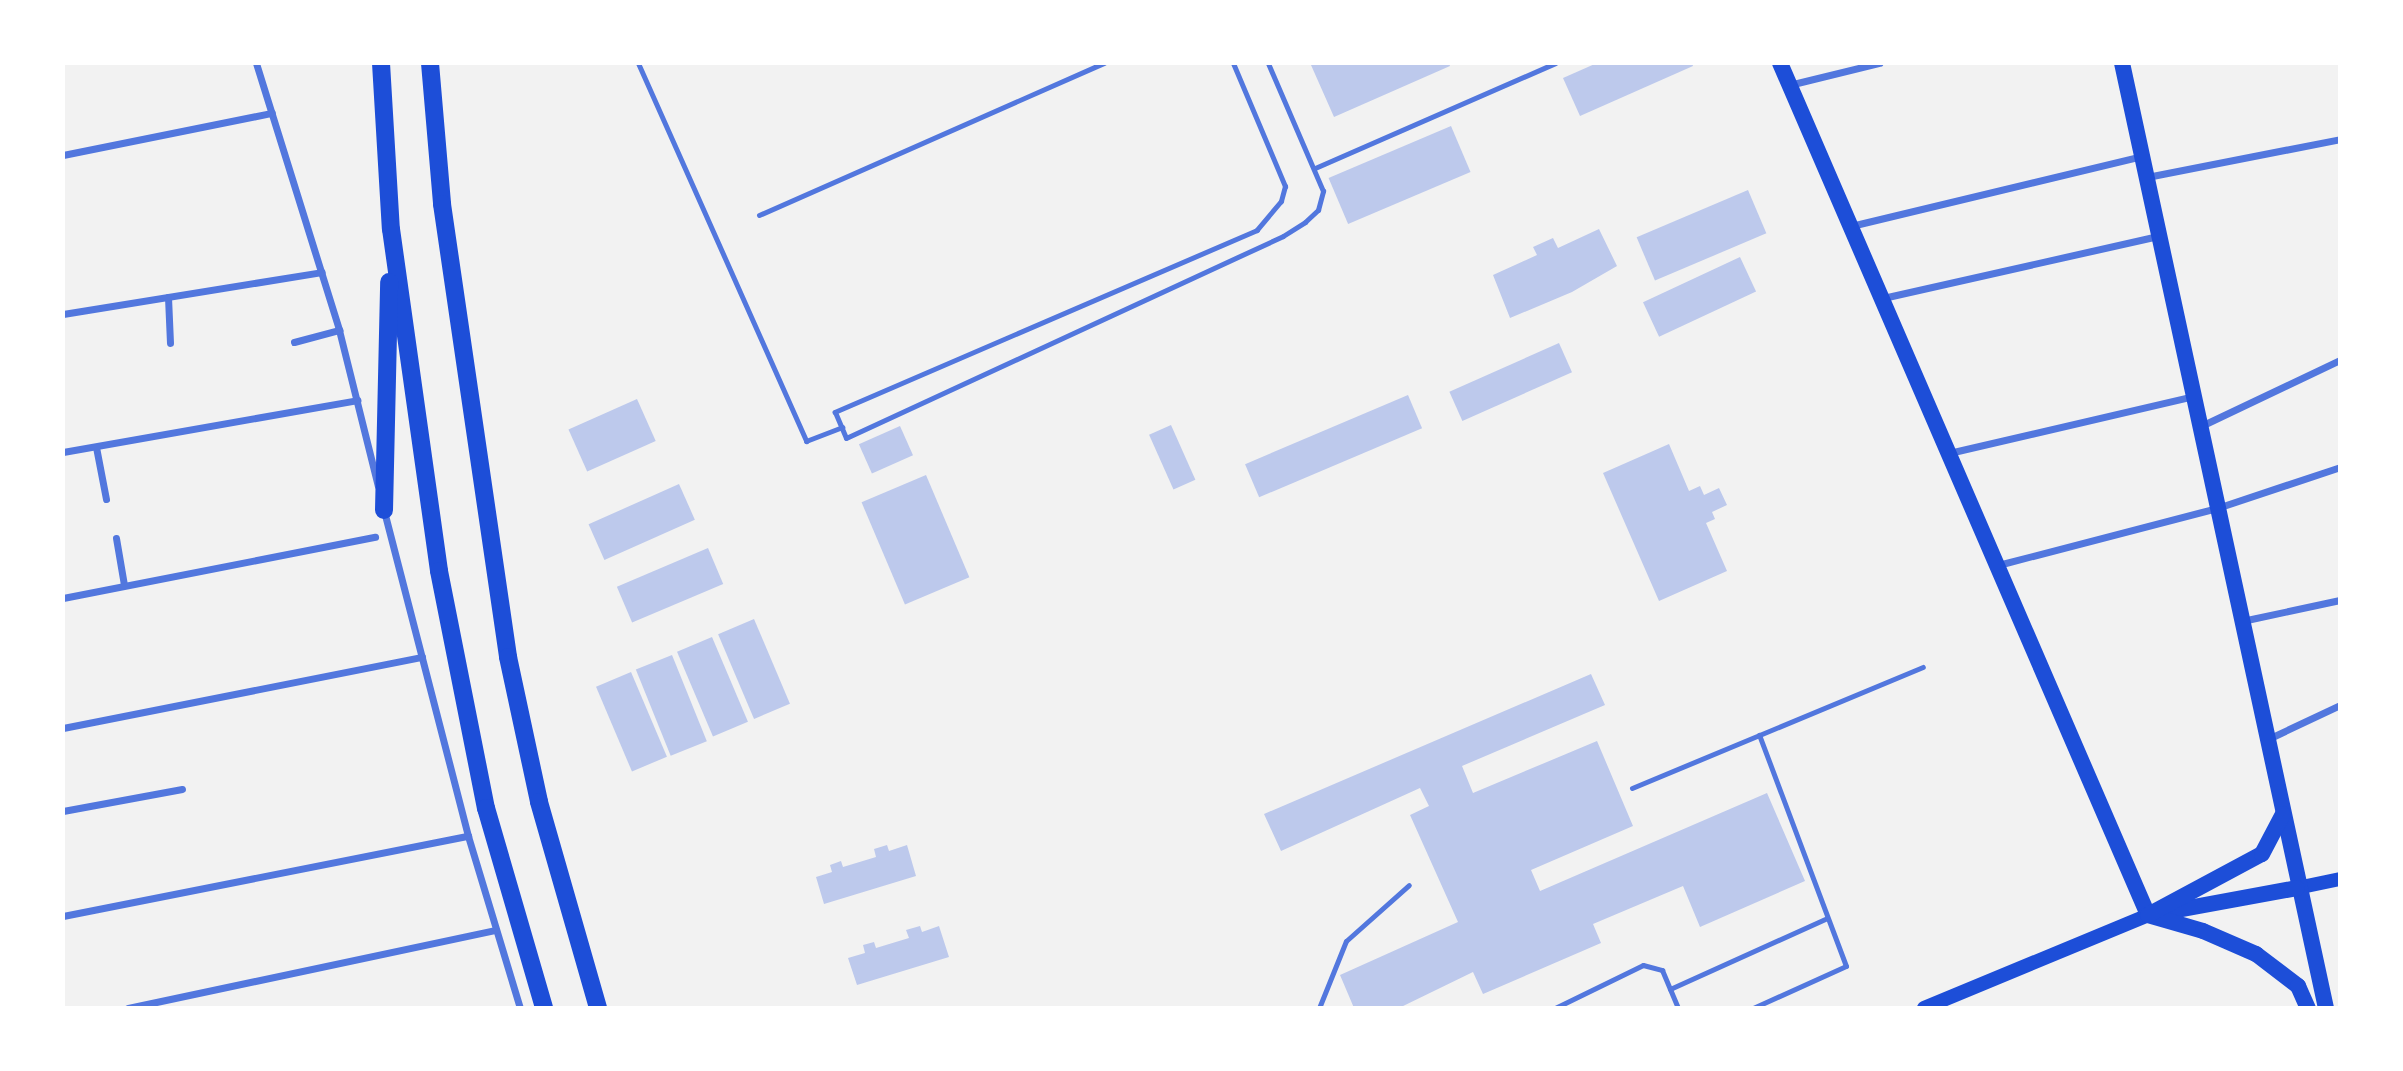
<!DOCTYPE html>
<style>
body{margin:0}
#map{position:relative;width:2403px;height:1071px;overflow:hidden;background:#f2f2f2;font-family:"IBM Plex Sans",sans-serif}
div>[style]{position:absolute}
.building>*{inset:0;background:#bdc9ec;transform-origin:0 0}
.service>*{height:5px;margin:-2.5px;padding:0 2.5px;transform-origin:2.5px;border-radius:2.5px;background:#5277de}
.minor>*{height:7px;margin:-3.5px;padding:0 3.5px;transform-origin:3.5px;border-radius:3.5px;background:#5277de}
.secondary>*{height:14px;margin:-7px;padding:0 7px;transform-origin:7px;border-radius:7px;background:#1d4ed8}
.primary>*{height:16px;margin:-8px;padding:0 8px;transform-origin:8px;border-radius:8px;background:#1d4ed8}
.trunk>*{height:18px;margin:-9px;padding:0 9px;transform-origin:9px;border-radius:9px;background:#1d4ed8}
span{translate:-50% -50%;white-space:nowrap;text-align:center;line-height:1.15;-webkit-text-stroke:5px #fff;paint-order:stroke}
.frame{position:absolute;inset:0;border:65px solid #fff;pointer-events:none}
</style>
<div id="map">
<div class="building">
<i style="clip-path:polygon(1304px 63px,1449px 63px,1450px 66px,1334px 117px,1311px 65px)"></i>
<i style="clip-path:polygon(1597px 63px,1692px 63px,1693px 66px,1580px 116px,1563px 78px)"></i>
<i style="left:1451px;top:126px;width:50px;height:133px;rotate:67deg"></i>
<i style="left:1748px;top:190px;width:47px;height:121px;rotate:67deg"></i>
<i style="clip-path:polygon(1599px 229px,1617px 266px,1572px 292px,1510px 318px,1493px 275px,1537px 255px,1533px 247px,1553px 238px,1558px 248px)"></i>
<i style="left:1740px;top:257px;width:38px;height:107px;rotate:65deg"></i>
<i style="left:1559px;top:343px;width:32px;height:120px;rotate:66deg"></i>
<i style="left:1408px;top:395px;width:36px;height:177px;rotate:67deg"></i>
<i style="left:637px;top:399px;width:46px;height:75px;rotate:66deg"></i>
<i style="left:1171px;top:425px;width:60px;height:24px;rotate:66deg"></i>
<i style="left:900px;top:426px;width:32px;height:45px;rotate:66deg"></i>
<i style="clip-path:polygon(1669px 444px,1689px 491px,1700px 486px,1704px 495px,1719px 488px,1727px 505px,1712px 512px,1715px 519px,1706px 523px,1727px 571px,1659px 601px,1603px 473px)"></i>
<i style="left:926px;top:475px;width:111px;height:70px;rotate:67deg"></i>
<i style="left:679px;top:484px;width:39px;height:99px;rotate:66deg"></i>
<i style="left:708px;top:548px;width:39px;height:99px;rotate:67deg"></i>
<i style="left:754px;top:619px;width:92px;height:39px;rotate:67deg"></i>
<i style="left:712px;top:637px;width:92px;height:38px;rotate:67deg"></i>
<i style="left:672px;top:655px;width:93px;height:39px;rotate:68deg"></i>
<i style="left:631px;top:672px;width:92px;height:38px;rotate:67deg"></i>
<i style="clip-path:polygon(1591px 674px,1605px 705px,1462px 766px,1473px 793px,1597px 741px,1633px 826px,1531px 870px,1540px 891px,1767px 793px,1805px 881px,1700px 927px,1683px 886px,1593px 924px,1601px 943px,1483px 994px,1473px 972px,1399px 1008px,1354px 1008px,1340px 975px,1458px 922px,1410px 815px,1429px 806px,1420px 788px,1281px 851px,1264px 814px)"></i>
<i style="clip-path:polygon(887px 845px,889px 851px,907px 845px,916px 876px,824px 904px,816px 877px,832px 872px,830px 865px,841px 861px,843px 867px,876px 857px,874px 849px)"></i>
<i style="clip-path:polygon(920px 926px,922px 932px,939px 926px,949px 957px,857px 985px,848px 958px,865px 953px,863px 945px,874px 942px,876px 948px,909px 938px,906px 930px)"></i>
</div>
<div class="service">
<i style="left:638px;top:63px;width:414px;rotate:66deg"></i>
<i style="left:806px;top:441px;width:39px;rotate:-21deg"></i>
<i style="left:1233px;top:63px;width:134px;rotate:67.1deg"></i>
<i style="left:1285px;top:186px;width:16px;rotate:105deg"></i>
<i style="left:1281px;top:201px;width:38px;rotate:130deg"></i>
<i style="left:1257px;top:230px;width:460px;rotate:156.7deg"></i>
<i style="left:835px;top:412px;width:28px;rotate:67deg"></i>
<i style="left:846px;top:438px;width:481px;rotate:-24.8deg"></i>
<i style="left:1283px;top:236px;width:26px;rotate:-32deg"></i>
<i style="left:1305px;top:222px;width:18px;rotate:-43deg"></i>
<i style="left:1318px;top:210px;width:20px;rotate:-75deg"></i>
<i style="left:1323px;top:191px;width:139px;rotate:-113.3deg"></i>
<i style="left:1315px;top:168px;width:262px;rotate:-23.6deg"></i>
<i style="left:759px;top:215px;width:377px;rotate:-23.8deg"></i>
<i style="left:1632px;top:788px;width:315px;rotate:-22.6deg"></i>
<i style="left:1670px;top:989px;width:172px;rotate:-24.3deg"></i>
<i style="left:1319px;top:1008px;width:72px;rotate:-68.1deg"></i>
<i style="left:1346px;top:941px;width:84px;rotate:-41.6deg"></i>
<i style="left:1555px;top:1008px;width:98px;rotate:-26deg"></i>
<i style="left:1643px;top:965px;width:20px;rotate:15deg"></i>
<i style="left:1662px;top:970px;width:41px;rotate:67.2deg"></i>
<i style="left:1753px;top:1008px;width:102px;rotate:-24.3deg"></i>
<i style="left:1846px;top:966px;width:247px;rotate:-110.6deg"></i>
</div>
<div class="minor">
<i style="left:256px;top:63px;width:280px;rotate:72.7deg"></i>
<i style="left:339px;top:330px;width:161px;rotate:76deg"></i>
<i style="left:1789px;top:85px;width:93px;rotate:-13.7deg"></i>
<i style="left:63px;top:155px;width:213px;rotate:-11.4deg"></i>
<i style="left:2147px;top:177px;width:197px;rotate:-11.1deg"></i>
<i style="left:1851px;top:226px;width:299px;rotate:-13.5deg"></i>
<i style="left:168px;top:297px;width:46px;rotate:87.5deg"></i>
<i style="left:1883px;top:298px;width:282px;rotate:-12.7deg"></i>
<i style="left:63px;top:314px;width:262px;rotate:-9.2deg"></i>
<i style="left:294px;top:342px;width:47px;rotate:-14.9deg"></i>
<i style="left:2201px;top:426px;width:154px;rotate:-25.4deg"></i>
<i style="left:96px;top:447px;width:53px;rotate:79.1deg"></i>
<i style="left:63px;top:452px;width:299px;rotate:-10deg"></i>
<i style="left:1949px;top:453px;width:251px;rotate:-13.1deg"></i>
<i style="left:384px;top:511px;width:336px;rotate:75.5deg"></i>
<i style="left:468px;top:836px;width:180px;rotate:73.2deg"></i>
<i style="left:116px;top:538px;width:48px;rotate:80.3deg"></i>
<i style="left:1998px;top:565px;width:226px;rotate:-14.6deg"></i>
<i style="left:2217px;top:508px;width:130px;rotate:-18.4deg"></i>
<i style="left:63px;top:598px;width:318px;rotate:-11.1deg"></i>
<i style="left:2242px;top:621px;width:100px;rotate:-12.1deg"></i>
<i style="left:63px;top:728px;width:366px;rotate:-11.2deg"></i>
<i style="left:2268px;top:739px;width:80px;rotate:-25.3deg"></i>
<i style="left:63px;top:811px;width:121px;rotate:-10.5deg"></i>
<i style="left:63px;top:916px;width:413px;rotate:-11.2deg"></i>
<i style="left:128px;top:1008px;width:376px;rotate:-12deg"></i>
</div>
<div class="secondary">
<i style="left:2297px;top:888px;width:44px;rotate:-11.8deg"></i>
<i style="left:1924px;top:1008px;width:243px;rotate:-22.5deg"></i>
</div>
<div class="primary">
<i style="left:1780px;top:63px;width:928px;rotate:66.64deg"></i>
<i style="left:2122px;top:63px;width:967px;rotate:77.82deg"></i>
<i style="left:2161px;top:913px;width:138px;rotate:-10.4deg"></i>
<i style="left:2148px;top:915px;width:57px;rotate:16.2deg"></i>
<i style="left:2203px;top:931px;width:58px;rotate:23.5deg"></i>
<i style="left:2256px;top:954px;width:53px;rotate:37.3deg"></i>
<i style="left:2298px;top:986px;width:24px;rotate:66deg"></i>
<i style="left:2148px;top:915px;width:129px;rotate:-28.2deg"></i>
<i style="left:2262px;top:854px;width:45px;rotate:-62.3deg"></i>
</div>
<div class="trunk">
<i style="left:381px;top:63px;width:166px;rotate:86.6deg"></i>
<i style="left:391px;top:229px;width:345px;rotate:82deg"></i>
<i style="left:439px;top:571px;width:242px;rotate:78.8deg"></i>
<i style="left:486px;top:808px;width:208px;rotate:73.8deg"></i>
<i style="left:430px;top:63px;width:142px;rotate:85.1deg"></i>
<i style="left:442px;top:204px;width:458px;rotate:81.7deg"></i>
<i style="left:508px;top:657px;width:148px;rotate:77.9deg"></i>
<i style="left:539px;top:802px;width:214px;rotate:74deg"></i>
<i style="left:384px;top:510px;width:228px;rotate:-88.7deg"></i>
</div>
<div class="frame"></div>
</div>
